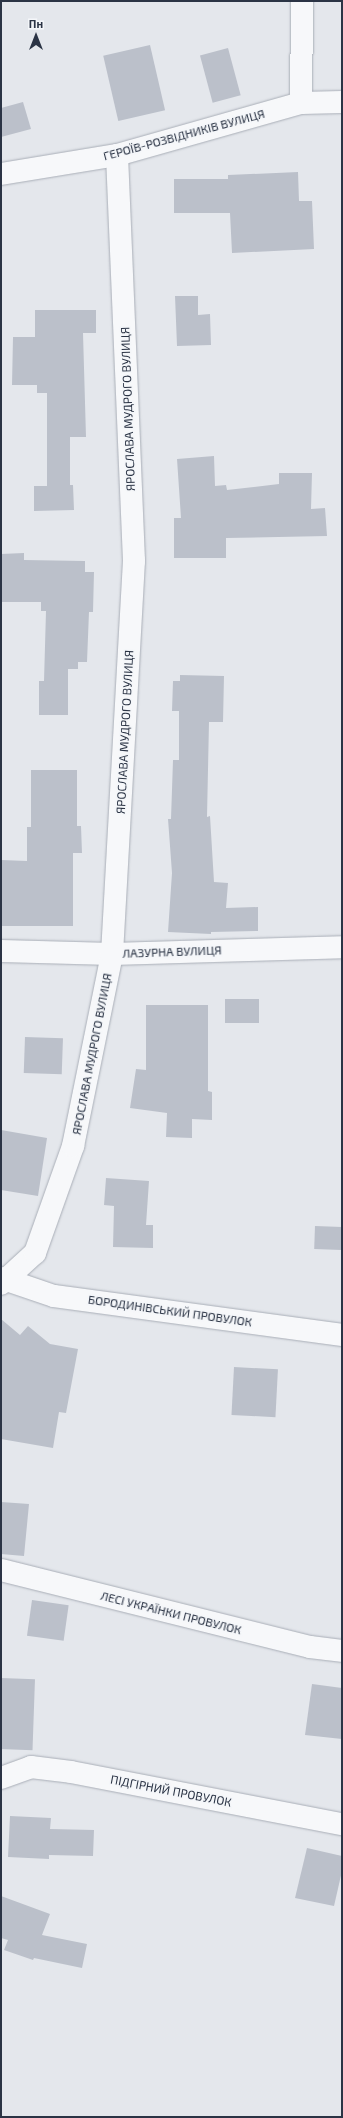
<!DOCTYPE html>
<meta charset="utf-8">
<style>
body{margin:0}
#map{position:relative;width:343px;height:2118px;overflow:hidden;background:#e4e7ec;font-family:"Exo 2",sans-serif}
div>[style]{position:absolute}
.building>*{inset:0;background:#bbc0ca;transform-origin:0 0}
.roads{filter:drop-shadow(0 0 1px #a9aeb7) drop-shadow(0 0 1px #a9aeb7)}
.street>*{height:22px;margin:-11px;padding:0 11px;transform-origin:11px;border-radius:11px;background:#f7f8fa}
span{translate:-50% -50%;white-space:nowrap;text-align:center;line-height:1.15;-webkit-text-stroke:3px #f4f6f9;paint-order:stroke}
.street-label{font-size:12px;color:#2b3445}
.frame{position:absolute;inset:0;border:2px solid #2b3445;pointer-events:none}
.north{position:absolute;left:16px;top:16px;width:40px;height:40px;-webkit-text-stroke:3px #f4f6f9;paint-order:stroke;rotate:0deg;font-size:11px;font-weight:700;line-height:16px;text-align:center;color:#2b3445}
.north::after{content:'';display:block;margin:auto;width:14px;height:18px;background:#2b3445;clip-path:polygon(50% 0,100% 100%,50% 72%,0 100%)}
</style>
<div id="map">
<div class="building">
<i style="left:150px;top:45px;width:67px;height:48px;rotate:77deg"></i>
<i style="left:228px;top:48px;width:49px;height:29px;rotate:75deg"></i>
<i style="clip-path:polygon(23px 102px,31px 129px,1px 137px,1px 108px)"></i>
<i style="clip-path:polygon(298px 172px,299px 201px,312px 201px,314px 249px,232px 253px,230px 213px,174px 213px,174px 179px,228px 179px,228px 175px)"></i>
<i style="clip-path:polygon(175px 296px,198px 296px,198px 315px,210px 314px,211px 345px,177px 346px)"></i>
<i style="clip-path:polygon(35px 310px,96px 310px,96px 333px,83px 333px,86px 437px,70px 437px,70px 485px,73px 485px,74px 510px,34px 511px,34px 486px,47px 486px,47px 393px,37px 393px,37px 385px,12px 385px,13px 337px,35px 337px)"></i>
<i style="clip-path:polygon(214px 456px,215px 486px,226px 485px,227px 490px,279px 484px,279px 473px,312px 473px,311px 509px,325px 508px,327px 536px,226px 538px,226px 558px,174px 558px,174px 518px,181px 518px,177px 459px)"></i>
<i style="clip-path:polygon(24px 553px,24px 560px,85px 561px,85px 572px,94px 572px,93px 612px,89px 612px,87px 662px,78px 662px,78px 669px,68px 669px,68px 715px,39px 715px,39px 681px,44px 681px,46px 611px,41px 611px,41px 602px,1px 602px,1px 554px)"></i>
<i style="clip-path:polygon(180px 675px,224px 676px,223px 722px,209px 722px,207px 817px,210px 816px,214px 882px,228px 883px,226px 908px,258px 907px,258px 931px,211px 932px,211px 934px,168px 932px,172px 873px,168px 819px,171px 819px,173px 760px,179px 760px,179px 711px,172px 711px,173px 681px,180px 681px)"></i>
<i style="clip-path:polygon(31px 770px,77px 770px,77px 826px,81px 826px,82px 853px,73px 853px,73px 926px,1px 926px,1px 860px,27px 861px,27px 827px,31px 827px)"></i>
<i style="left:225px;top:999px;width:34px;height:24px"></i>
<i style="clip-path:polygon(146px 1005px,208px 1005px,208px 1091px,212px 1092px,212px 1120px,192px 1119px,192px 1138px,166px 1137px,167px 1113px,130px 1108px,136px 1069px,146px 1070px)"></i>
<i style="left:25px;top:1037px;width:38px;height:36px;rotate:2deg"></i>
<i style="clip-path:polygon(1px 1130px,47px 1138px,38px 1196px,1px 1190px)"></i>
<i style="clip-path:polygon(106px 1178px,149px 1181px,146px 1225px,153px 1225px,153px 1248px,113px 1247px,114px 1206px,104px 1205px)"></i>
<i style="left:315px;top:1226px;width:27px;height:23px;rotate:2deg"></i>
<i style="clip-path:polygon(1px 1319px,20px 1335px,28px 1326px,50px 1344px,78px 1349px,66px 1413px,59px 1412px,53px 1448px,1px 1439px)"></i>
<i style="left:234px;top:1367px;width:44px;height:48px;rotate:3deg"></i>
<i style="clip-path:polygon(1px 1502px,29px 1504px,24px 1556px,1px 1554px)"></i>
<i style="left:32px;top:1600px;width:37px;height:36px;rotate:8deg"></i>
<i style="left:1px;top:1678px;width:34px;height:71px;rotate:2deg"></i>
<i style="clip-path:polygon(312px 1684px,342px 1688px,342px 1739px,305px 1735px)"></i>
<i style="clip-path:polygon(10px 1816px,51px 1818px,50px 1829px,94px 1830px,93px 1856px,49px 1855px,49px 1859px,8px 1857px)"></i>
<i style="clip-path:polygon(307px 1848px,342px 1856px,342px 1871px,334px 1906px,295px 1898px)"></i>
<i style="clip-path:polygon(1px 1896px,50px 1914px,42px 1935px,87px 1944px,82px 1968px,34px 1958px,33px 1960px,4px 1950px,8px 1940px,1px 1938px)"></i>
</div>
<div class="roads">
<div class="street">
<i style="left:301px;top:103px;width:102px;rotate:-89.4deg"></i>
<i style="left:1px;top:174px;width:118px;rotate:-9.3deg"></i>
<i style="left:117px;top:155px;width:191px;rotate:-15.8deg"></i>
<i style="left:301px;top:103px;width:41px;rotate:-1.4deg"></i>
<i style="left:1px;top:951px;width:111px;rotate:1.5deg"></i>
<i style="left:112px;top:954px;width:230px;rotate:-1.7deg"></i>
<i style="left:1px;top:1278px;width:56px;rotate:18.8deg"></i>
<i style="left:54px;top:1296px;width:291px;rotate:7.7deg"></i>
<i style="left:1px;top:1284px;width:46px;rotate:-42.4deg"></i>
<i style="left:35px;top:1253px;width:114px;rotate:-70.4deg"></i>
<i style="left:73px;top:1146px;width:196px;rotate:-78.5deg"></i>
<i style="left:112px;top:954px;width:394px;rotate:-86.8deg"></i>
<i style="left:134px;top:561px;width:406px;rotate:-92.4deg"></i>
<i style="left:1px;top:1570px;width:318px;rotate:14deg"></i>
<i style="left:310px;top:1647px;width:32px;rotate:7deg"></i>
<i style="left:1px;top:1778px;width:32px;rotate:-20deg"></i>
<i style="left:31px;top:1767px;width:40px;rotate:7.1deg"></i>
<i style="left:71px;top:1772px;width:276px;rotate:10.9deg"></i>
</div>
</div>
<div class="street-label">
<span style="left:184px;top:135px;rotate:-15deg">ГЕРОЇВ-РОЗВІДНИКІВ ВУЛИЦЯ</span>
<span style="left:128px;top:409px;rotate:-92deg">ЯРОСЛАВА МУДРОГО ВУЛИЦЯ</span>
<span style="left:125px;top:732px;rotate:-87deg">ЯРОСЛАВА МУДРОГО ВУЛИЦЯ</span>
<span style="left:172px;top:952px;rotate:-2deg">ЛАЗУРНА ВУЛИЦЯ</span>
<span style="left:92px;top:1054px;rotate:-79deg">ЯРОСЛАВА МУДРОГО ВУЛИЦЯ</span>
<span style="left:170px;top:1311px;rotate:8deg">БОРОДИНІВСЬКИЙ ПРОВУЛОК</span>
<span style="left:171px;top:1613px;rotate:14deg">ЛЕСІ УКРАЇНКИ ПРОВУЛОК</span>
<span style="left:171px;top:1791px;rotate:11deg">ПІДГІРНИЙ ПРОВУЛОК</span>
</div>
<div class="frame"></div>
<div class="north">Пн</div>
</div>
